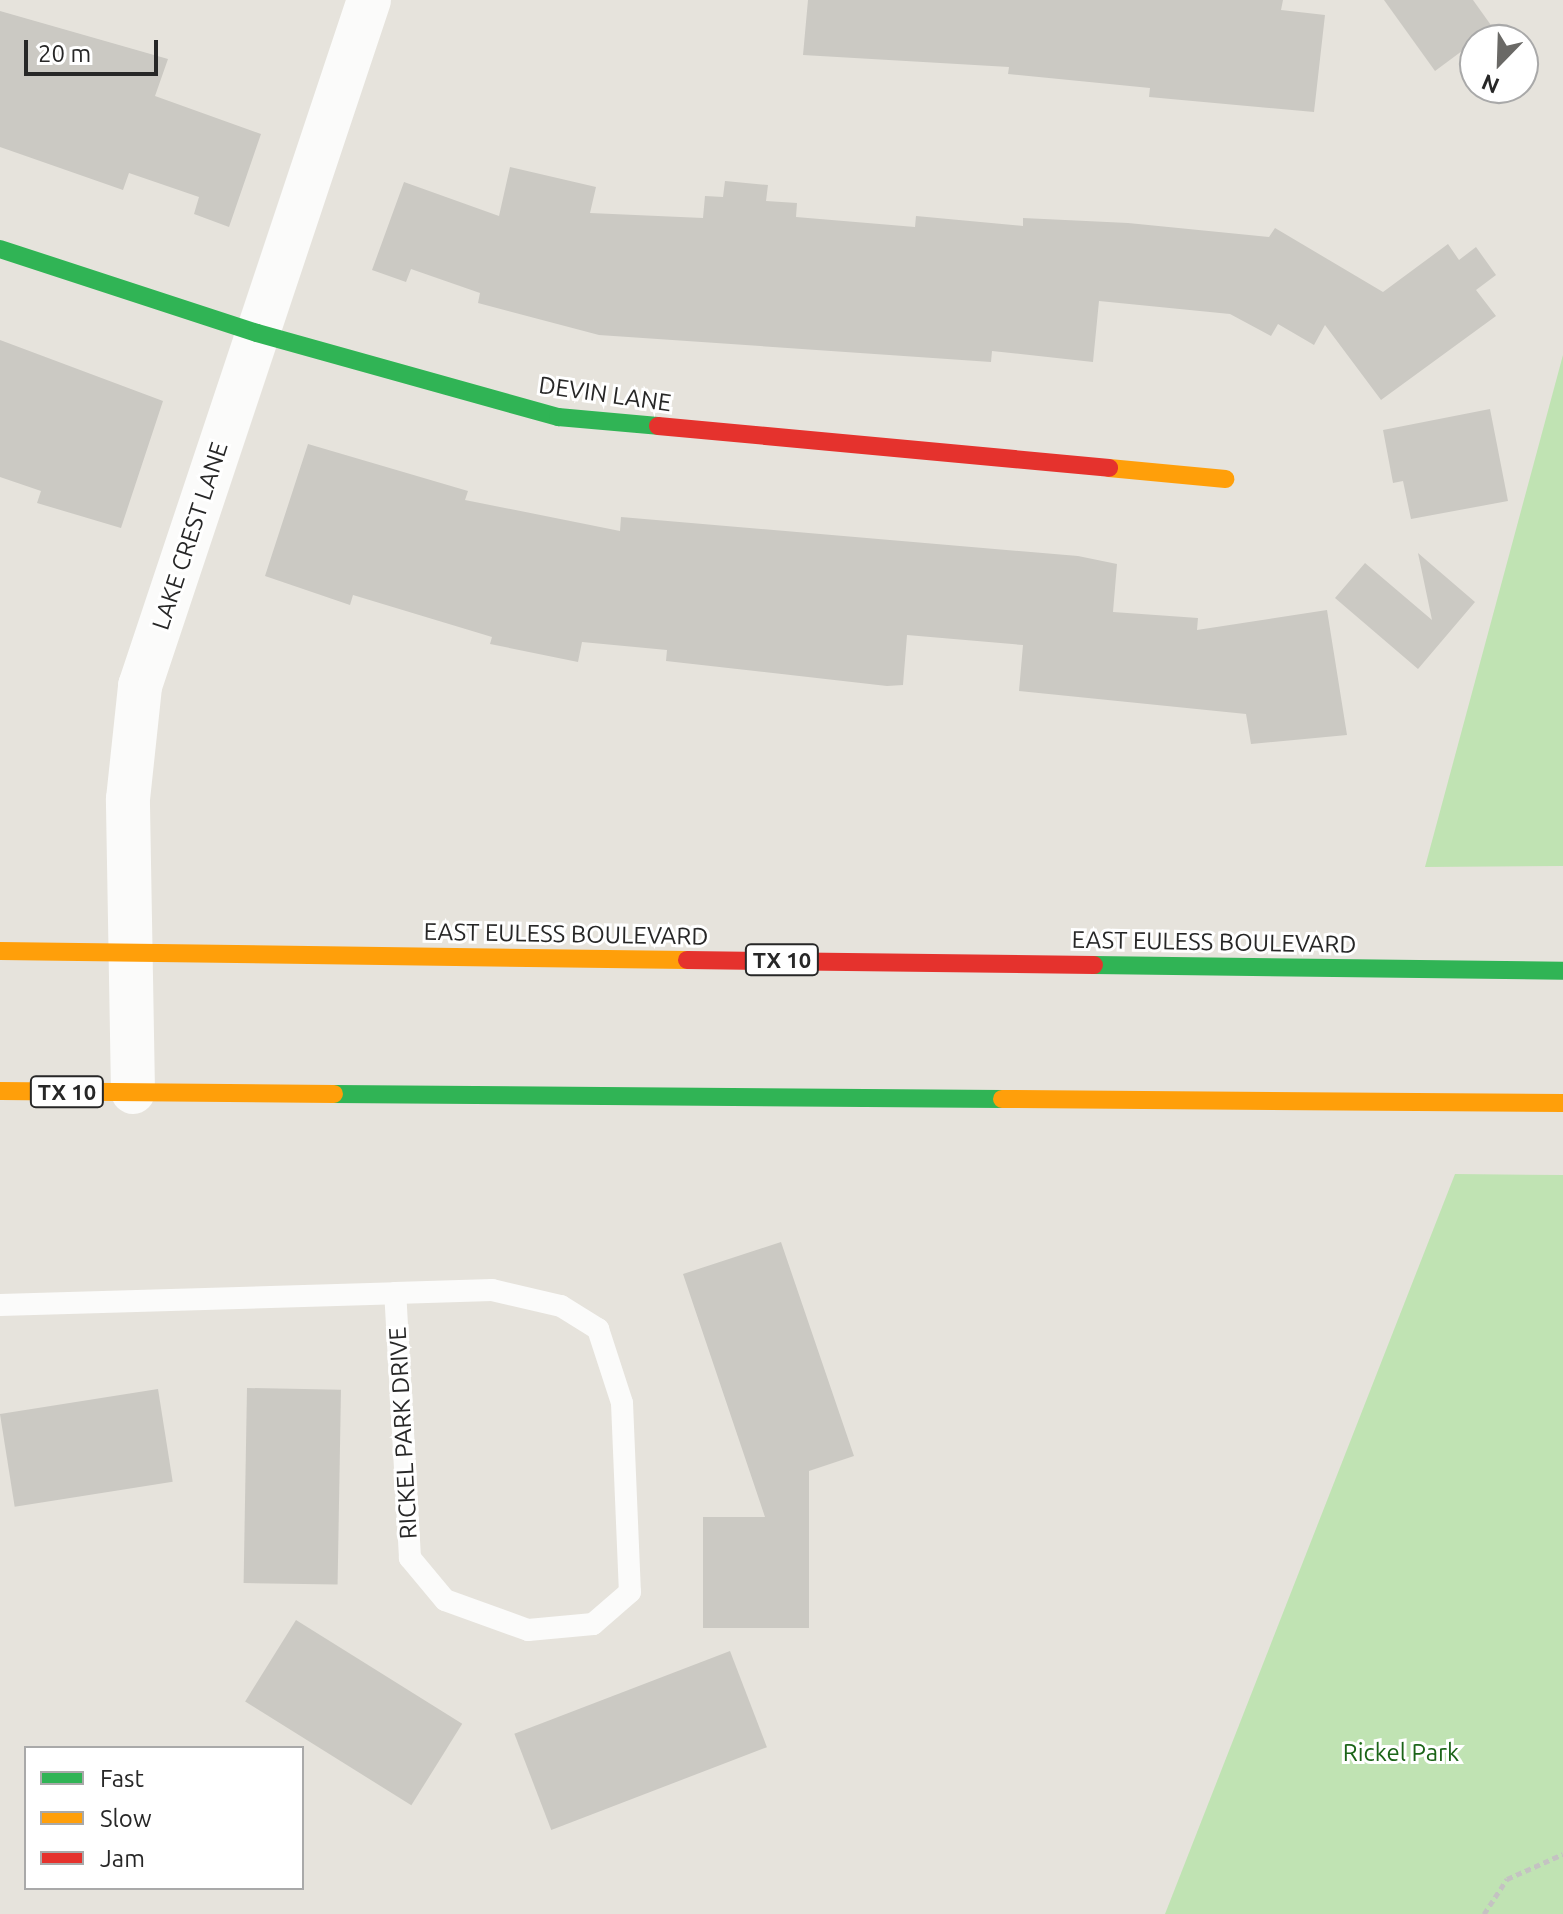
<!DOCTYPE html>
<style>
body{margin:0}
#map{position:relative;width:1563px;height:1914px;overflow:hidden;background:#e6e3dc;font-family:Ubuntu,sans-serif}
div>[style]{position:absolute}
.green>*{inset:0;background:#c0e3b3}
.building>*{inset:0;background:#cbc9c3;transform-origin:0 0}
.path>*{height:5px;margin-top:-2.5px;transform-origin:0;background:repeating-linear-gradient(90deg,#c4c3c2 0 6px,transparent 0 10px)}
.lane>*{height:22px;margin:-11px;padding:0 11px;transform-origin:11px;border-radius:11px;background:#fbfbfa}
.street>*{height:44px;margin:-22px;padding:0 22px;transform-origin:22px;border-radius:22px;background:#fbfbfa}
.fast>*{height:18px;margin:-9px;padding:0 9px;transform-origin:9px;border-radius:9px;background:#30b455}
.slow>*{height:18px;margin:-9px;padding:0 9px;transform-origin:9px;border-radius:9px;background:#ff9f0a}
.jam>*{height:18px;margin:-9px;padding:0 9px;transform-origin:9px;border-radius:9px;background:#e5322d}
span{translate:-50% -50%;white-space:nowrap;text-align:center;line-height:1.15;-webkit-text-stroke:6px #fff;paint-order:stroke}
.shield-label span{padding:2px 6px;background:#fff;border:2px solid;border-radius:6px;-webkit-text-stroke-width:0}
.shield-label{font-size:22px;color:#272727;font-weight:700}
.street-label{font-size:24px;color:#272727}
.park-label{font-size:24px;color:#1b6418}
.legend{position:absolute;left:24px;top:1746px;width:280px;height:144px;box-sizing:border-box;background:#fff;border:2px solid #a9a9a9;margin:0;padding:10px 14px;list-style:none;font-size:24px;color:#272727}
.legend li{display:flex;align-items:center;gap:16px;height:40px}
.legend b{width:40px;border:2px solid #a9a9a9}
.north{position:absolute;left:1459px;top:24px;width:80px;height:80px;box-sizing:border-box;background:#fff;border:2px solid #a9a9a9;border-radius:50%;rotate:203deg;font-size:22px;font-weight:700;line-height:32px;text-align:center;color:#272727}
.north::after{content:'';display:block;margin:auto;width:28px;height:36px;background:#6a6966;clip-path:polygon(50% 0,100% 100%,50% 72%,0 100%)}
.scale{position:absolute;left:24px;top:40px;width:134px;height:36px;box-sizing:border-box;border:4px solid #272727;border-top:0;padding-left:10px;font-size:24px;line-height:28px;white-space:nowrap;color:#272727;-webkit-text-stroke:6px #fff;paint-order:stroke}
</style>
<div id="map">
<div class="green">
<i style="clip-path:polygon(1563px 355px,1563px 866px,1425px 867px)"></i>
<i style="clip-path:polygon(1455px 1174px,1563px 1175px,1563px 1914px,1165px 1914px)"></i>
</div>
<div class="building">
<i style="clip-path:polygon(808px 0,1283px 0,1281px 10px,1325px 15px,1314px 112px,1149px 97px,1150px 88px,1008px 74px,1009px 67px,803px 55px)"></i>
<i style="clip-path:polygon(1384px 0,1473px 0,1493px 28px,1435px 71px)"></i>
<i style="clip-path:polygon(0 11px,168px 59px,155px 96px,261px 134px,229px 227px,194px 214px,199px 197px,129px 173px,123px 190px,0 147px)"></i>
<i style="clip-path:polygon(510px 167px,596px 187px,590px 213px,703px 218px,705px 196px,723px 197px,725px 181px,768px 185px,766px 201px,797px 203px,796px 217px,915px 227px,916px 216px,1023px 226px,1023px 218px,1128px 223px,1269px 237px,1275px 228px,1383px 292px,1448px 244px,1459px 260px,1476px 247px,1496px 275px,1476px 290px,1496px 316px,1381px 400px,1325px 325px,1314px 345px,1278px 324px,1271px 336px,1230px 314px,1099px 301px,1093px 362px,992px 351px,991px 362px,599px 335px,478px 303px,480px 293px,411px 269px,406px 282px,372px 270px,404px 182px,499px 216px)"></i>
<i style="clip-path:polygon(0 340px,163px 401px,121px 528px,37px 503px,41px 491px,0 477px)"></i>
<i style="clip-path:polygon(1490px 409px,1508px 501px,1411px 519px,1403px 481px,1393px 483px,1383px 430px)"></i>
<i style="clip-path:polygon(308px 444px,468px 491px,465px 500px,620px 531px,621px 517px,1078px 556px,1117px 564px,1113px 612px,1198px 618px,1197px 630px,1327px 610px,1347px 735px,1251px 744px,1246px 714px,1019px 691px,1023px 645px,907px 635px,903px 685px,887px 686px,666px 661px,667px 650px,582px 642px,578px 662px,490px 644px,492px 637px,353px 595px,350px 605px,265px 576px)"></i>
<i style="clip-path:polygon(1418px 553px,1475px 602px,1418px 669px,1335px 598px,1365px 563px,1432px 620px)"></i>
<i style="clip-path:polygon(781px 1242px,854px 1456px,809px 1471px,809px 1628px,703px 1628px,703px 1517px,765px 1517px,683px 1274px)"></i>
<i style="left:247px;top:1388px;width:94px;height:195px;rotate:1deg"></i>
<i style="left:158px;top:1389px;width:94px;height:160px;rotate:81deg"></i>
<i style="left:296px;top:1620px;width:196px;height:96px;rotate:32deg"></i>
<i style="left:730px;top:1651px;width:103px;height:231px;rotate:69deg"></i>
</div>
<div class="path">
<i style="left:1484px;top:1914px;width:42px;rotate:-56.7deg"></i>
<i style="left:1507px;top:1879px;width:61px;rotate:-24.1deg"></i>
</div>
<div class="lane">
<i style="left:0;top:1305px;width:395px;rotate:-1.7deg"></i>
<i style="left:395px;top:1293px;width:97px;rotate:-1.8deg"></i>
<i style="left:492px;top:1290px;width:71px;rotate:13.1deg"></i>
<i style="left:561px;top:1306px;width:44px;rotate:31.9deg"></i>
<i style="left:598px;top:1329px;width:78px;rotate:72deg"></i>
<i style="left:622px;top:1403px;width:189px;rotate:87.6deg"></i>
<i style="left:630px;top:1592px;width:49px;rotate:139.1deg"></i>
<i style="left:593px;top:1624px;width:65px;rotate:174.7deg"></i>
<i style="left:528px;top:1630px;width:88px;rotate:-160.1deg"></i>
<i style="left:445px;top:1600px;width:55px;rotate:-129.8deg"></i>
<i style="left:410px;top:1558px;width:265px;rotate:-93.2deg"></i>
</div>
<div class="street">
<i style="left:133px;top:1092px;width:293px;rotate:-91deg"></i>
<i style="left:128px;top:799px;width:114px;rotate:-83.9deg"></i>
<i style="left:140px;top:686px;width:723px;rotate:-71.54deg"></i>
</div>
<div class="fast">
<i style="left:0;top:249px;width:270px;rotate:18.1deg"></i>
<i style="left:257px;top:333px;width:313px;rotate:15.6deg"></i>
<i style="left:558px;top:417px;width:100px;rotate:5.1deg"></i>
<i style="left:1094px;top:965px;width:469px;rotate:0.7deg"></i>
<i style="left:334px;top:1094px;width:668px;rotate:0.43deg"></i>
</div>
<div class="slow">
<i style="left:1109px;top:468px;width:117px;rotate:5.4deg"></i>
<i style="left:0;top:951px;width:687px;rotate:0.75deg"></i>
<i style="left:0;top:1091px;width:334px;rotate:0.5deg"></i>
<i style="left:1002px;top:1099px;width:561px;rotate:0.41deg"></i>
</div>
<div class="jam">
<i style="left:658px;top:426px;width:453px;rotate:5.3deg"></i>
<i style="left:687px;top:960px;width:407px;rotate:0.7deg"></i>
</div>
<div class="shield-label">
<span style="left:782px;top:960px">TX 10</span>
<span style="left:67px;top:1092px">TX 10</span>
</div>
<div class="street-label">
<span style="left:605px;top:394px;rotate:8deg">DEVIN LANE</span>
<span style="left:190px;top:536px;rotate:-72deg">LAKE CREST LANE</span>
<span style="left:566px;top:934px;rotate:1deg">EAST EULESS BOULEVARD</span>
<span style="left:1214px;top:942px;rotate:1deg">EAST EULESS BOULEVARD</span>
<span style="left:403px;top:1433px;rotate:-93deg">RICKEL PARK DRIVE</span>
</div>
<div class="park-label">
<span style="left:1401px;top:1753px">Rickel Park</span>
</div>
<ul class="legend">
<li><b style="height:10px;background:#30b455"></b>Fast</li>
<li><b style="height:10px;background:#ff9f0a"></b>Slow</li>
<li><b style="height:10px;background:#e5322d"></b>Jam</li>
</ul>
<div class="north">N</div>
<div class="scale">20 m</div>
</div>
